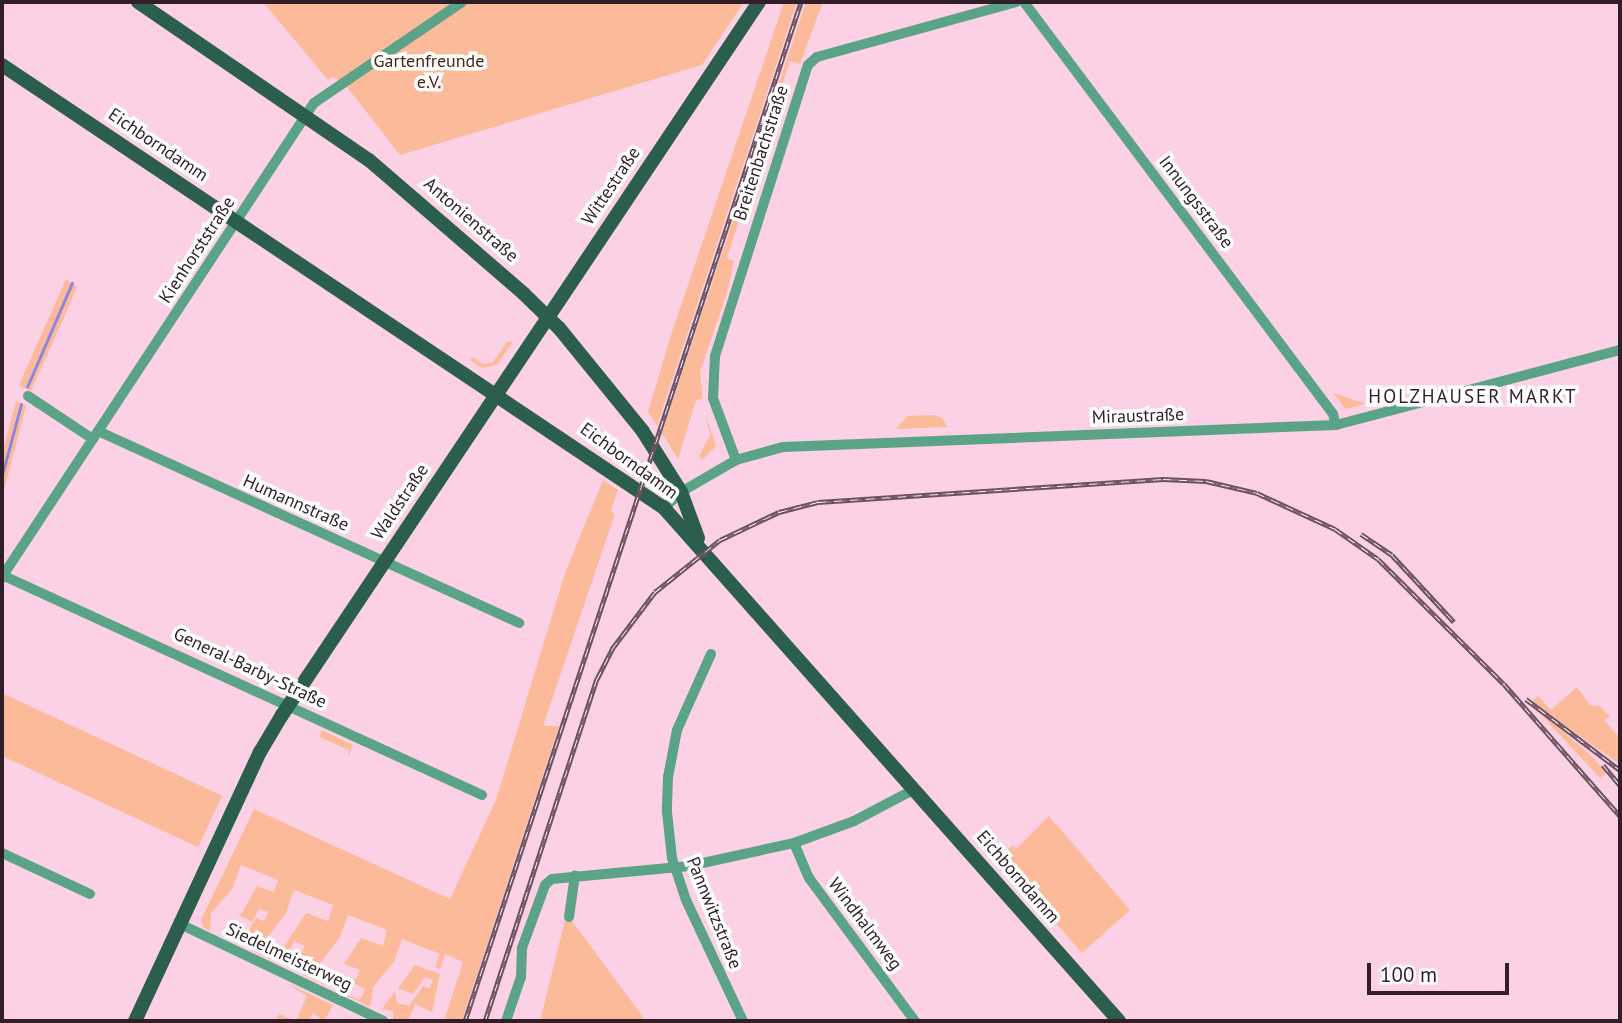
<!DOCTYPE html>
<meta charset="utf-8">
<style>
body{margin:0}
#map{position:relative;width:1622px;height:1023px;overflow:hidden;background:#fcd1e6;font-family:"PT Sans",sans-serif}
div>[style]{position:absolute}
.green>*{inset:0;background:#fbbb9a;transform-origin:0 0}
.stream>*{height:2.5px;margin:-1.25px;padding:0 1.25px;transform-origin:1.25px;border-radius:1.25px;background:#8f85dd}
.minor>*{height:10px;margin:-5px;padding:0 5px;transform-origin:5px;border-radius:5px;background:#5aa388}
.major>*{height:14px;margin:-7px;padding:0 7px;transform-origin:7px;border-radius:7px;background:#2b5e4c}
.rail>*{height:5px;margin-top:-2.5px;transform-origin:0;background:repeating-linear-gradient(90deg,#fff 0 8px,#6c5260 0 16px);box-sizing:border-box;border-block:2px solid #6c5260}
span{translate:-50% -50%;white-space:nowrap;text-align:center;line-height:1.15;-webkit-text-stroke:7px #fff;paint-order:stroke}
.park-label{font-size:18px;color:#4a2511}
.street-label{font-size:18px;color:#311e28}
.neighbourhood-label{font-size:19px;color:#311e28;letter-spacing:2px}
.frame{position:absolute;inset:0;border:4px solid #311e28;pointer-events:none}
.scale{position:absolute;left:1367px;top:963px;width:142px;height:32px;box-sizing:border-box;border:4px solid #311e28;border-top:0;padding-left:9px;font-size:21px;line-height:24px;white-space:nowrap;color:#311e28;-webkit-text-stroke:5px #fff;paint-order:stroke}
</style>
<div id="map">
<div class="green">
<i style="clip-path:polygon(263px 2px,744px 2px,702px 65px,400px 155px,347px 87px,334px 77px,328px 80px)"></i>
<i style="clip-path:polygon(784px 2px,797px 2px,657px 426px,648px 412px,670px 338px)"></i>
<i style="clip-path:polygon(806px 2px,823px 2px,800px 64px,790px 61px,727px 258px,734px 261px,728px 290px,700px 372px,703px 399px,696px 400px,678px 459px,662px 433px)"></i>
<i style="clip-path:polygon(66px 279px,71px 283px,25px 389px,19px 385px)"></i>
<i style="clip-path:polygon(73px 284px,77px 287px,68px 308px,31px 391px,27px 390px)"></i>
<i style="clip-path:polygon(507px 342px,513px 342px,497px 365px,482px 368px,470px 360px,473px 357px,483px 364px,493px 362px)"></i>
<i style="clip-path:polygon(1333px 393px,1364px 403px,1365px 404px,1346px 409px)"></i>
<i style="clip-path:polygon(16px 401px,20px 403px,2px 471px,2px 454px)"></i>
<i style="clip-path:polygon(22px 404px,26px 406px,2px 498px,2px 479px)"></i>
<i style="clip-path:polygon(705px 414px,716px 446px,702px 460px,699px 456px,710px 435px)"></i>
<i style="clip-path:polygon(933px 415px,942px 418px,948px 427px,896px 429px,907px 416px)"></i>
<i style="clip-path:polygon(603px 480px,618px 490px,611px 511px,615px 514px,543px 726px,559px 726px,462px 1021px,444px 1021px,463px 962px,445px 954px,440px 969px,435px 967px,440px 954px,402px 939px,394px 962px,373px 987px,371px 1005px,368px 1006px,336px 991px,360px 1000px,365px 989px,348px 980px,356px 979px,360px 970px,344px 964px,361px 938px,383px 946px,387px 930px,348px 915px,340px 937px,315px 970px,326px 980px,325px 985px,301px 974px,307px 961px,300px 957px,305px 946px,294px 941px,285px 962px,276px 959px,306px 913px,328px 921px,333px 905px,294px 890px,286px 913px,262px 945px,272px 960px,252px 951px,260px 938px,248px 932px,256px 918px,264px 921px,268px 912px,259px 909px,252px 922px,240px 916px,257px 886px,274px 892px,278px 880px,241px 865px,232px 889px,211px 913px,210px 931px,204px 928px,201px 920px,254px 809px,450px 899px,496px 800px,565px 573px)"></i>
<i style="clip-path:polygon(1577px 687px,1590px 705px,1600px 706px,1610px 717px,1604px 720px,1620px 738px,1618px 763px,1531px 702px,1538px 696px,1551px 710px)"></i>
<i style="left:2px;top:693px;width:243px;height:57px;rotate:25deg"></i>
<i style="clip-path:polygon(1532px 705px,1586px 751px,1607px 772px,1600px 778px)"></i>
<i style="clip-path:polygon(322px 730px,353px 745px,348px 757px,349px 750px,319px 737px)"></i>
<i style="clip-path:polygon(1049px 816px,1130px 910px,1082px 953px,998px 858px,1013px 845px,1016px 849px)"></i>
<i style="clip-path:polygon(566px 916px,569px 917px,646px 1021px,540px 1021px)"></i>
<i style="clip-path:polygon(415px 965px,440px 974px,432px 1012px,415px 1004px,408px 1021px,393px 1021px,393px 1011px,382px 1009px,395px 991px,397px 1003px,409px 1006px,423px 986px,430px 988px,433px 980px,425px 977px,413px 994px,398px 988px)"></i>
<i style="clip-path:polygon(286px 983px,333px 1005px,324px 1021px,313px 1013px,309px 1021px,276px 1021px,279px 1014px,296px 1021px,307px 996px)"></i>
</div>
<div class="stream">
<i style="left:27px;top:387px;width:113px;rotate:-66.6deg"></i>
<i style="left:2px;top:475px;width:73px;rotate:-75deg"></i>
</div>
<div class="minor">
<i style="left:1024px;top:2px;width:515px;rotate:53.13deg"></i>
<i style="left:1333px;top:414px;width:11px;rotate:75deg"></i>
<i style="left:28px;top:396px;width:78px;rotate:33.5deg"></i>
<i style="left:98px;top:431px;width:463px;rotate:24.5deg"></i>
<i style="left:736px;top:460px;width:66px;rotate:-110.4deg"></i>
<i style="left:713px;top:398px;width:42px;rotate:-87.3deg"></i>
<i style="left:715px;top:356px;width:305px;rotate:-72.3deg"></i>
<i style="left:808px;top:65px;width:12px;rotate:-42deg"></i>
<i style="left:817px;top:57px;width:206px;rotate:-15.4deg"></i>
<i style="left:664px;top:508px;width:23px;rotate:-43deg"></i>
<i style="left:681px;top:492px;width:64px;rotate:-30.2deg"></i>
<i style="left:736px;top:460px;width:49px;rotate:-15.5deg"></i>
<i style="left:783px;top:447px;width:553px;rotate:-2.28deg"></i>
<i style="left:1336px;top:425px;width:294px;rotate:-14.8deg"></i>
<i style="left:2px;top:575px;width:528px;rotate:24.62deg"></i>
<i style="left:2px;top:577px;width:567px;rotate:-56.65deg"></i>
<i style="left:314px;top:103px;width:179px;rotate:-34.3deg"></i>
<i style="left:711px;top:654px;width:83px;rotate:114.1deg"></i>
<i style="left:677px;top:730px;width:48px;rotate:100.8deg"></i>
<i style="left:668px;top:777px;width:35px;rotate:92deg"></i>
<i style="left:667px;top:812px;width:46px;rotate:83.8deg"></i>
<i style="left:672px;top:858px;width:44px;rotate:71.6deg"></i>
<i style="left:686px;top:900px;width:134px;rotate:64.8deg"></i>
<i style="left:794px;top:843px;width:38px;rotate:67deg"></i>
<i style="left:809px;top:878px;width:178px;rotate:53.5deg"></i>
<i style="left:2px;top:853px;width:97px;rotate:25deg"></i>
<i style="left:569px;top:917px;width:42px;rotate:-81.9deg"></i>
<i style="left:180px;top:924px;width:225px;rotate:25.5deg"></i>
<i style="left:506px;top:1021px;width:46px;rotate:-71.2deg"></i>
<i style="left:521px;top:977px;width:29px;rotate:-88deg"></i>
<i style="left:522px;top:948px;width:67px;rotate:-69.9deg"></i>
<i style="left:545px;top:885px;width:9px;rotate:-41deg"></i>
<i style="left:552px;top:879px;width:138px;rotate:-5.4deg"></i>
<i style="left:689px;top:866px;width:107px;rotate:-12.4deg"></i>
<i style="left:794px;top:843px;width:64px;rotate:-20.1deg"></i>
<i style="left:854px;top:821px;width:69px;rotate:-27.7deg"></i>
</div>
<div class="major">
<i style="left:138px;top:2px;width:280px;rotate:34.4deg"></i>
<i style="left:369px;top:160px;width:205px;rotate:40.8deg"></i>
<i style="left:524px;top:294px;width:49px;rotate:44.2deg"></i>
<i style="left:559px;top:328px;width:132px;rotate:50.9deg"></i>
<i style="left:642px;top:430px;width:73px;rotate:57.8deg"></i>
<i style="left:681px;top:492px;width:49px;rotate:69.7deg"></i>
<i style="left:2px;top:65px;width:797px;rotate:33.79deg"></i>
<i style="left:664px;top:508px;width:686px;rotate:48.43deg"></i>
<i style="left:135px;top:1021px;width:297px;rotate:-65.1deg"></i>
<i style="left:260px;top:752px;width:43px;rotate:-59.3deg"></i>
<i style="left:282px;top:715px;width:858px;rotate:-56.22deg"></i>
</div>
<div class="rail">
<i style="left:1361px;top:534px;width:37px;rotate:34deg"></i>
<i style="left:1392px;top:555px;width:91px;rotate:47.2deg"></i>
<i style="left:1526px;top:699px;width:118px;rotate:37.1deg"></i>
<i style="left:1603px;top:765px;width:26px;rotate:50deg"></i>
<i style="left:465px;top:1021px;width:1073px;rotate:-71.75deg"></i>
<i style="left:485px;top:1021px;width:360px;rotate:-71.9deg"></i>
<i style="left:597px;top:679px;width:34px;rotate:-63deg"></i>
<i style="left:612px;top:649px;width:71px;rotate:-53deg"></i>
<i style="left:655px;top:592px;width:83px;rotate:-38.7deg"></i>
<i style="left:720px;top:540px;width:65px;rotate:-25.4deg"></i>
<i style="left:779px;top:512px;width:40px;rotate:-14.4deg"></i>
<i style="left:818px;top:502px;width:346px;rotate:-3.8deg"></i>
<i style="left:1163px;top:479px;width:43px;rotate:2.7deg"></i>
<i style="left:1206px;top:481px;width:52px;rotate:13.2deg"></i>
<i style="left:1257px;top:493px;width:86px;rotate:24.8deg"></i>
<i style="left:1335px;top:529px;width:52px;rotate:34.9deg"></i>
<i style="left:1378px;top:559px;width:177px;rotate:44.8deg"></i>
<i style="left:1504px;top:684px;width:176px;rotate:48.7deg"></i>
</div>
<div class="park-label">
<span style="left:429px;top:72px">Gartenfreunde<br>e.V.</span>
</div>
<div class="street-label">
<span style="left:158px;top:145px;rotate:34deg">Eichborndamm</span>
<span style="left:761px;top:153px;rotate:-72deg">Breitenbachstraße</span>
<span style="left:611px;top:186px;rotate:-56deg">Wittestraße</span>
<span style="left:1196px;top:202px;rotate:53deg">Innungsstraße</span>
<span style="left:471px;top:220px;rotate:41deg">Antonienstraße</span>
<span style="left:197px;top:250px;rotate:-57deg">Kienhorststraße</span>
<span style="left:1138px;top:416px;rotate:-2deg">Miraustraße</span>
<span style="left:629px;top:461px;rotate:36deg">Eichborndamm</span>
<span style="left:400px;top:502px;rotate:-56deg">Waldstraße</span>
<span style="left:296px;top:503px;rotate:24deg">Humannstraße</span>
<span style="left:250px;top:668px;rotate:25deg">General-Barby-Straße</span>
<span style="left:1018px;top:877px;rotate:49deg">Eichborndamm</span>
<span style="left:714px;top:913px;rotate:68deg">Pannwitzstraße</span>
<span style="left:865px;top:924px;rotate:53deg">Windhalmweg</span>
<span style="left:289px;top:957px;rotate:25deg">Siedelmeisterweg</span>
</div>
<div class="neighbourhood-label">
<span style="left:1473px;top:397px">HOLZHAUSER MARKT</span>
</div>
<div class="frame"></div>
<div class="scale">100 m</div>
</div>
